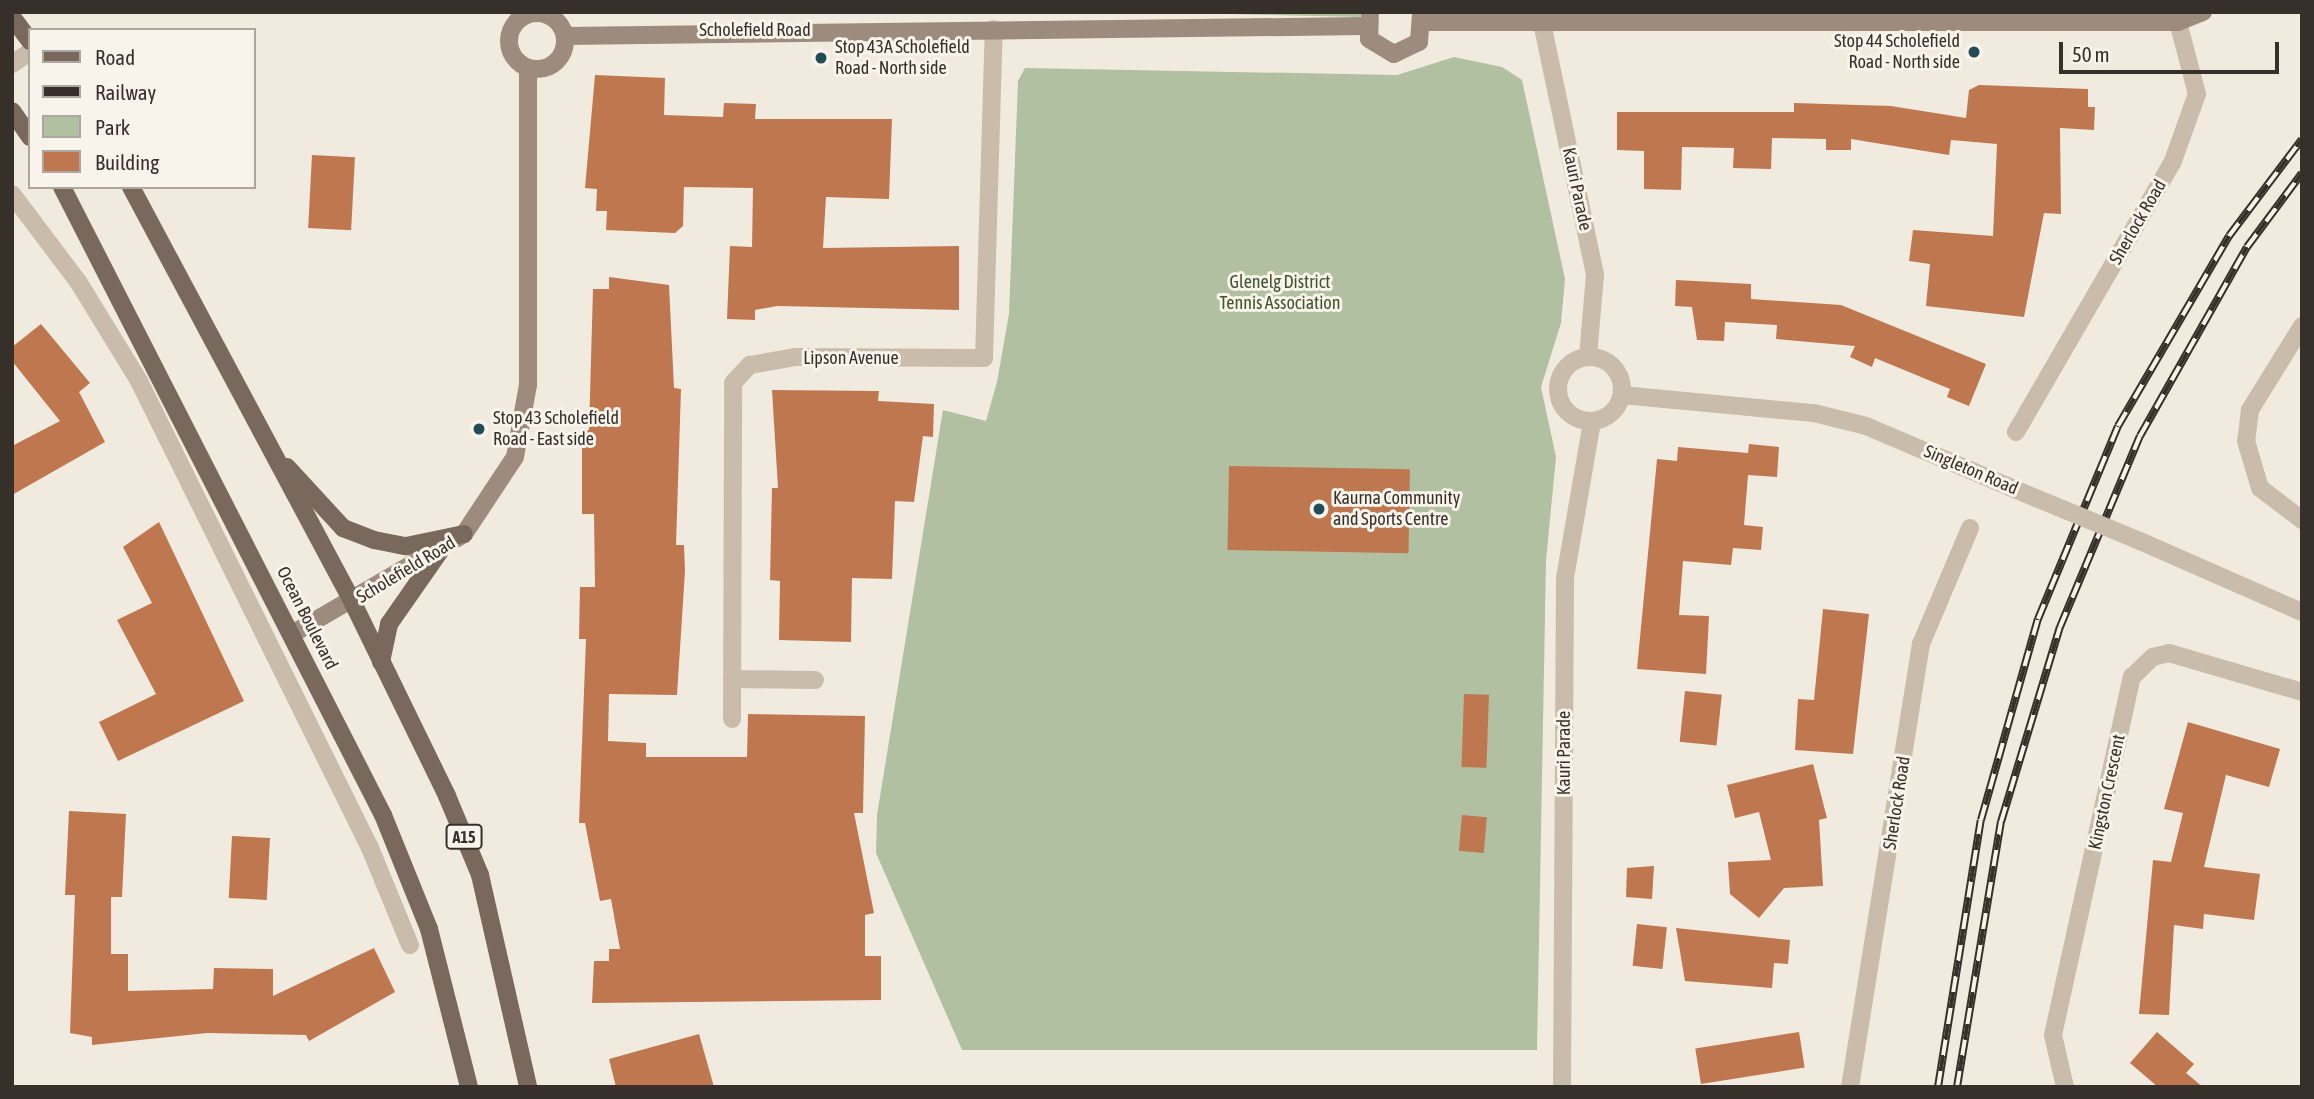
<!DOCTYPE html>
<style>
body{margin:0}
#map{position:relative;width:2314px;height:1099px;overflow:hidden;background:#f1ebdf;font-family:"Asap Condensed",sans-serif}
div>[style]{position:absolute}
.green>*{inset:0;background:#b1c0a0}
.building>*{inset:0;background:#bf7750;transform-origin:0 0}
.street>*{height:18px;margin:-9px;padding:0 9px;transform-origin:9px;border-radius:9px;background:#c9bcab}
.street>.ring{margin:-9px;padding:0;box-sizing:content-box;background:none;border:18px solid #c9bcab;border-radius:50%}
.secondary>*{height:18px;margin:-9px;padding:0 9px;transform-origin:9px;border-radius:9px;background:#9d8c7d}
.secondary>.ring{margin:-9px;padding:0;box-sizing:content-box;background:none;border:18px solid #9d8c7d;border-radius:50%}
.primary>*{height:18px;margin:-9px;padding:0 9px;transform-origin:9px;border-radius:9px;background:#78695c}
.rail>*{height:8px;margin-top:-4px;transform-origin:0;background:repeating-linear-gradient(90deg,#f9f4eb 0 16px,#37302a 0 32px);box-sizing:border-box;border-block:2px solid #37302a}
.street-bridge>*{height:18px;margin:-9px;padding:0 9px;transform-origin:9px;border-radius:9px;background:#c9bcab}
.dots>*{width:19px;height:19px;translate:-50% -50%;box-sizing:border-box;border:4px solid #f9f4eb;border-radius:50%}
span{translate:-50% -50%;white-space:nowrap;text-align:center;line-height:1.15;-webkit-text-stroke:6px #f9f4eb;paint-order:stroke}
.shield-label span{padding:2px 5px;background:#f9f4eb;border:2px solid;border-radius:5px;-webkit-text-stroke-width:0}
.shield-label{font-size:16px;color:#37302a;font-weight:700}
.street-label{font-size:18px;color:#37302a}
.poi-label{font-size:18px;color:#37302a}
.right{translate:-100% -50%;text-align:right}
.left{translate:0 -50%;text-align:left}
.park-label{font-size:18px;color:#42542f}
.frame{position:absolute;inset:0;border:14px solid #37302a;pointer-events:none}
.legend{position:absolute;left:28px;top:28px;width:228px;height:161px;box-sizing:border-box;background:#f9f4eb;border:2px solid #aba69e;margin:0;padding:9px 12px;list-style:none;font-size:21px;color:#37302a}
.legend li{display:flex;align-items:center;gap:14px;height:35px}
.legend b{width:35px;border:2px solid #aba69e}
.scale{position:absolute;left:2059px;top:42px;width:220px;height:32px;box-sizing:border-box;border:4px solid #37302a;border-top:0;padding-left:9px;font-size:21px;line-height:24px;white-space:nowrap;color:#37302a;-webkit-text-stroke:5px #f9f4eb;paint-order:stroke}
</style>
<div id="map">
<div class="green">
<i style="clip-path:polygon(1138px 12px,1362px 12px,1360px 17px)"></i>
<i style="clip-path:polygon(1454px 57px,1502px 67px,1522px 80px,1565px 279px,1561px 323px,1541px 387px,1556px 457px,1546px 561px,1537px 1050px,962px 1050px,876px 853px,877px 815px,943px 410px,986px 421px,997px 382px,1009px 314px,1018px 81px,1025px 68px,1397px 75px)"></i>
</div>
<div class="building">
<i style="clip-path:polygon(595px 75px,665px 78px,664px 115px,723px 117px,724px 103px,756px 104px,755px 119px,892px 119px,889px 199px,826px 197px,823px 248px,959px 246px,959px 310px,777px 306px,755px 310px,755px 320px,727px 319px,730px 246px,752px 247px,753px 188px,684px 187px,683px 226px,675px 233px,606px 230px,607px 211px,596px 211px,597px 189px,585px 188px)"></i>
<i style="clip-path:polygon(1979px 85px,2088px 89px,2088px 107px,2095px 107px,2094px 130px,2060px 128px,2061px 214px,2044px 213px,2024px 317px,1926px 306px,1930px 264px,1909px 261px,1913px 230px,1993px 236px,1997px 144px,1951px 140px,1949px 155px,1851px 139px,1851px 150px,1826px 150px,1826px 139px,1772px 138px,1771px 169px,1733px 168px,1734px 148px,1682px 147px,1681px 190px,1644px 189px,1644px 151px,1617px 150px,1617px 112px,1794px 112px,1794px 103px,1891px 106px,1966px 118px,1969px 90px)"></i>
<i style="left:312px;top:155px;width:43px;height:73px;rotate:3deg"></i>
<i style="clip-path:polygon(609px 277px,669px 285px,674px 388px,681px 389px,676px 545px,684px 545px,685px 571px,677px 695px,609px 694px,608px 741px,646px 743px,646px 757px,747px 757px,748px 714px,865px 716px,863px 813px,854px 813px,874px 913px,865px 915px,865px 956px,881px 956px,881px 1000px,592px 1003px,594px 961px,609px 961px,609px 949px,620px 949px,611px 899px,600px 901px,585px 823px,579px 823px,586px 639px,579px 639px,580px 587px,595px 587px,594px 514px,582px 514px,582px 430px,589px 430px,593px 289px,609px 289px)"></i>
<i style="clip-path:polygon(1676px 280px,1751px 284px,1751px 299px,1841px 305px,1986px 364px,1969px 406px,1947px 397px,1950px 389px,1875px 358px,1872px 367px,1850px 357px,1855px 346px,1776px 339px,1777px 325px,1725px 322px,1724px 341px,1697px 340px,1692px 307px,1675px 306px)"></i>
<i style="clip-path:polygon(41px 324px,90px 383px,79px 392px,105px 442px,12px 495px,12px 446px,60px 421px,12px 361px,12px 347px)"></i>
<i style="clip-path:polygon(772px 390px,879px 391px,878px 401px,934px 404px,933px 437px,923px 436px,914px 502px,895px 501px,892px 579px,852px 578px,851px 642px,779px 640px,780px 581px,770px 580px,772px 488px,778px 488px)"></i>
<i style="clip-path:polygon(1749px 444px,1779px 447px,1777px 477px,1748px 475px,1744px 525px,1763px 527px,1761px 550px,1733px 548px,1731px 565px,1683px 561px,1679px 615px,1709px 616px,1706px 674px,1637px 669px,1657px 459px,1677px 461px,1678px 447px,1748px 453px)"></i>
<i style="left:1229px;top:466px;width:181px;height:84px;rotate:1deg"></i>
<i style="clip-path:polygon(159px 522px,244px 701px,118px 761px,99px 722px,156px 694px,117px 620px,152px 603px,123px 547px)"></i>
<i style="clip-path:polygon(1823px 609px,1869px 614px,1853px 754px,1795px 750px,1798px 699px,1814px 700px)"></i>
<i style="left:1685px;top:691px;width:37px;height:51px;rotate:6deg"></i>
<i style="left:1464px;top:694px;width:25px;height:73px;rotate:2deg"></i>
<i style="clip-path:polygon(2188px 722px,2280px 749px,2269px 787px,2226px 775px,2204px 867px,2260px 874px,2254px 920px,2204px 914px,2203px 929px,2174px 925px,2169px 1015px,2139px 1014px,2153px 860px,2171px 862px,2183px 813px,2164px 809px)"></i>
<i style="clip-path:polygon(1813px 764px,1827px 818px,1819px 820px,1823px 886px,1784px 888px,1759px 918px,1730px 894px,1728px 862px,1771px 860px,1759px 812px,1735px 818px,1727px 785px)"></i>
<i style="clip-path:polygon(69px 811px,126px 814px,122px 897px,111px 897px,111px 954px,128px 954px,128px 991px,213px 989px,214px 968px,273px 969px,273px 996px,374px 948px,395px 992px,309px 1041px,306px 1035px,207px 1033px,92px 1045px,92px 1037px,70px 1033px,75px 895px,65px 895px)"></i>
<i style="left:1462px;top:815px;width:25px;height:36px;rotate:5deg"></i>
<i style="left:232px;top:836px;width:38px;height:62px;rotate:3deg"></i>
<i style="clip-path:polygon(1654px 866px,1652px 899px,1626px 897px,1627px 868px)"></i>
<i style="left:1637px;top:924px;width:30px;height:42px;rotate:6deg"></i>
<i style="clip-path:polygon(1676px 928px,1790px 940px,1788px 964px,1774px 963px,1772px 988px,1685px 981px)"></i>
<i style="left:1799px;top:1032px;width:36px;height:105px;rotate:81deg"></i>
<i style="clip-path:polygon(2157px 1032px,2194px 1064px,2186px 1073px,2203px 1087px,2158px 1087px,2130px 1063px)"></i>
<i style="clip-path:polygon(699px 1034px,714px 1087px,616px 1087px,609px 1059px)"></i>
</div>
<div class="street">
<i style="left:519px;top:12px;width:5px;rotate:53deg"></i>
<i style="left:1542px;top:23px;width:258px;rotate:78.1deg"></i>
<i style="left:1595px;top:275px;width:81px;rotate:94.9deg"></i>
<i style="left:12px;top:64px;width:22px;rotate:-34deg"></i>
<i style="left:12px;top:194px;width:111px;rotate:53deg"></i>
<i style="left:79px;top:283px;width:115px;rotate:58.5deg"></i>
<i style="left:139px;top:381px;width:521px;rotate:63.68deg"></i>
<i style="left:370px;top:848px;width:105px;rotate:67.6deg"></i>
<i style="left:2302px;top:326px;width:99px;rotate:121.8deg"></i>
<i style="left:2250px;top:410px;width:31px;rotate:97deg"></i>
<i style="left:2246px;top:441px;width:49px;rotate:73.4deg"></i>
<i style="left:2260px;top:488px;width:53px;rotate:37.3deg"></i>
<i class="ring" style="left:1558px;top:357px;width:46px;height:46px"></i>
<i style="left:1622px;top:395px;width:193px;rotate:5.4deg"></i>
<i style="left:1814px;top:413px;width:54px;rotate:14deg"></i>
<i style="left:1866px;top:426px;width:185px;rotate:23deg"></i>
<i style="left:2016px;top:432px;width:313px;rotate:-59.9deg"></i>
<i style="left:2173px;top:161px;width:71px;rotate:-70.3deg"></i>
<i style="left:2197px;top:94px;width:74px;rotate:-104.8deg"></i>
<i style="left:2140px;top:541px;width:177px;rotate:23.7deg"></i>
<i style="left:732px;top:679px;width:83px;rotate:0.7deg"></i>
<i style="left:732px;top:719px;width:336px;rotate:-89.8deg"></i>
<i style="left:733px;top:383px;width:25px;rotate:-47deg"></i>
<i style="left:750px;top:365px;width:47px;rotate:-9.9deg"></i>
<i style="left:796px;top:357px;width:188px;rotate:0.3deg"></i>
<i style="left:984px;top:358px;width:329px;rotate:-88.3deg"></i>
<i style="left:1562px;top:1087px;width:509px;rotate:-89.66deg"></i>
<i style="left:1565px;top:578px;width:159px;rotate:-80.2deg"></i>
<i style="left:1850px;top:1087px;width:449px;rotate:-80.9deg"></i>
<i style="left:1921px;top:644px;width:126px;rotate:-67.1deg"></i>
<i style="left:2065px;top:1087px;width:53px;rotate:-103deg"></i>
<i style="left:2053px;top:1035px;width:367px;rotate:-77.6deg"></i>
<i style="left:2132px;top:677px;width:29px;rotate:-44deg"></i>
<i style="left:2153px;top:657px;width:16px;rotate:-14deg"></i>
<i style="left:2169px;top:653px;width:139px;rotate:16.3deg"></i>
</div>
<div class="secondary">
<i style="left:1370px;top:12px;width:27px;rotate:92deg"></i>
<i style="left:1369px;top:39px;width:29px;rotate:31deg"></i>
<i style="left:1394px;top:54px;width:28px;rotate:-26deg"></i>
<i style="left:1419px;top:42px;width:30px;rotate:-86deg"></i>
<i class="ring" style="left:509px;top:13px;width:38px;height:38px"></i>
<i style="left:1424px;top:22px;width:754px"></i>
<i style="left:2178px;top:22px;width:27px;rotate:-22deg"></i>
<i style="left:565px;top:36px;width:801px;rotate:-0.72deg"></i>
<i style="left:292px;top:634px;width:199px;rotate:-30.2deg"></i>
<i style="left:464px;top:534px;width:92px;rotate:-56.5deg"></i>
<i style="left:515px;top:457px;width:73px;rotate:-79.8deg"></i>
<i style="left:528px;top:385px;width:316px;rotate:-90deg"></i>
</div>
<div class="primary">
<i style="left:12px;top:17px;width:30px;rotate:53deg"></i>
<i style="left:12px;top:111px;width:32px;rotate:55deg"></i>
<i style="left:62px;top:187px;width:705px;rotate:62.93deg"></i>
<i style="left:383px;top:815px;width:123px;rotate:68deg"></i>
<i style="left:429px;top:929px;width:163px;rotate:75.8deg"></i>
<i style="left:131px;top:187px;width:472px;rotate:61.9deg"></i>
<i style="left:353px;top:603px;width:215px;rotate:64deg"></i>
<i style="left:447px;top:796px;width:86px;rotate:67.3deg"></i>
<i style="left:480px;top:875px;width:217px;rotate:77.2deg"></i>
<i style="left:287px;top:467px;width:83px;rotate:47.4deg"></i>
<i style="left:343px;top:528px;width:33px;rotate:21deg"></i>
<i style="left:374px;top:540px;width:33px;rotate:11deg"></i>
<i style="left:406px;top:546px;width:59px;rotate:-11.7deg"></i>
<i style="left:381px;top:662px;width:39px;rotate:-78deg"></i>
<i style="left:389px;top:624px;width:89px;rotate:-55.1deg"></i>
</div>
<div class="rail">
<i style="left:1938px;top:1087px;width:270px;rotate:-80.9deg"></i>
<i style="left:1981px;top:820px;width:209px;rotate:-74.2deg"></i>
<i style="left:2038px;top:619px;width:209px;rotate:-67.5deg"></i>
<i style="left:2118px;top:426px;width:220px;rotate:-59.7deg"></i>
<i style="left:2229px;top:236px;width:121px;rotate:-53deg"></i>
<i style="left:1957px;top:1087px;width:269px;rotate:-80.6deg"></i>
<i style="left:2001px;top:822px;width:204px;rotate:-73.2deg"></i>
<i style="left:2060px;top:627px;width:207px;rotate:-67.3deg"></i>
<i style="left:2140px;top:436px;width:217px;rotate:-60.5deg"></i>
<i style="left:2247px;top:247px;width:92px;rotate:-53.4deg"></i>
</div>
<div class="street-bridge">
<i style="left:2036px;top:498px;width:113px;rotate:22.5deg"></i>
</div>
<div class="dots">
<i style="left:1974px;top:52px;background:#224d57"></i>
<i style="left:821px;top:58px;background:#224d57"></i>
<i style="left:479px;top:429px;background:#224d57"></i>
<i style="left:1319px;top:509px;background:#224d57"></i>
</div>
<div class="shield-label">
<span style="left:464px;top:837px">A15</span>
</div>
<div class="street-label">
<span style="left:755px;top:30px">Scholefield Road</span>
<span style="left:1577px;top:189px;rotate:78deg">Kauri Parade</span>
<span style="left:2138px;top:222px;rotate:-60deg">Sherlock Road</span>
<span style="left:851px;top:358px">Lipson Avenue</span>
<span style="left:1971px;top:470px;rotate:23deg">Singleton Road</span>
<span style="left:406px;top:570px;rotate:-31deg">Scholefield Road</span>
<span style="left:307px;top:618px;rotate:63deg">Ocean Boulevard</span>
<span style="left:1564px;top:753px;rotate:-90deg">Kauri Parade</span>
<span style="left:2107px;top:792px;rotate:-78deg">Kingston Crescent</span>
<span style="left:1897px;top:803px;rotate:-81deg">Sherlock Road</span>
</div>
<div class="poi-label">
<span class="right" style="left:1960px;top:52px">Stop 44 Scholefield<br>Road - North side</span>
<span class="left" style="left:835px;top:58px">Stop 43A Scholefield<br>Road - North side</span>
<span class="left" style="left:493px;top:429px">Stop 43 Scholefield<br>Road - East side</span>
<span class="left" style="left:1333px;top:509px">Kaurna Community<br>and Sports Centre</span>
</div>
<div class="park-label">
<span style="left:1280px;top:293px">Glenelg District<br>Tennis Association</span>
</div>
<div class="frame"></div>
<ul class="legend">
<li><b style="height:9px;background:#78695c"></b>Road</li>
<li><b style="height:9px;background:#37302a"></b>Railway</li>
<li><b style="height:19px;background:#b1c0a0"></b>Park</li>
<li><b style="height:19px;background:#bf7750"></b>Building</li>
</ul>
<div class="scale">50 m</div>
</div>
